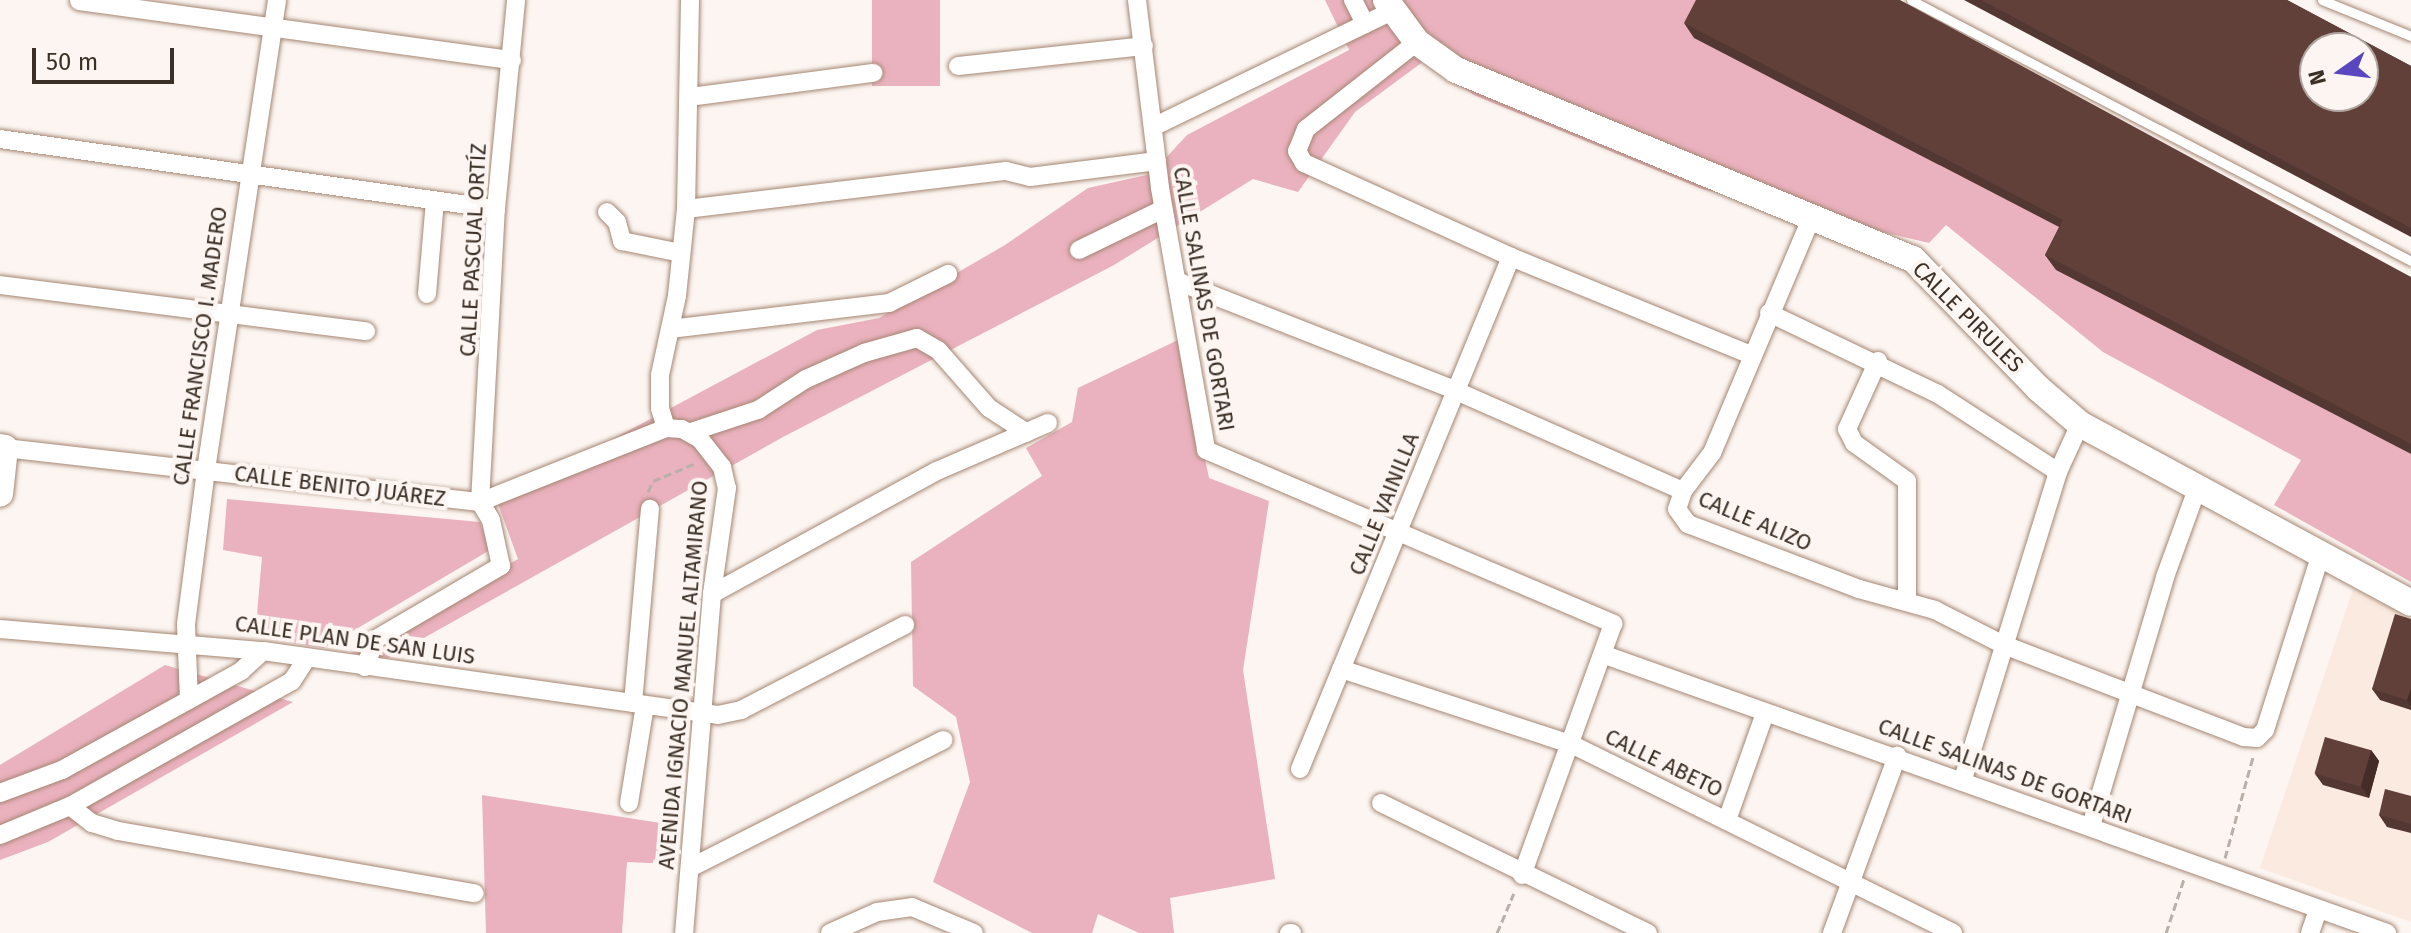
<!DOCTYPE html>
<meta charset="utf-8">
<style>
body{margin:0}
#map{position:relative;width:2411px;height:933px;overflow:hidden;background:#fcf5f1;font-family:"Fira Sans",sans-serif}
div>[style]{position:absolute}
.built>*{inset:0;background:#faeadf}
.green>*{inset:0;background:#eab1be;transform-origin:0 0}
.path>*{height:3px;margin-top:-1.5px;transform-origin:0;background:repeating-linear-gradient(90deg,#b9b0aa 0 8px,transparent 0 12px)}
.roads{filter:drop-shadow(0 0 2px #a58672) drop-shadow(0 0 2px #a58672)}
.lane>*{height:9px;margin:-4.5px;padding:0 4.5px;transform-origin:4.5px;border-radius:4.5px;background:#fff}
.street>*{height:18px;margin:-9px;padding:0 9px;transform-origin:9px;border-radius:9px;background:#fff}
.secondary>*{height:26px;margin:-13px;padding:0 13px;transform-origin:13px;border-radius:13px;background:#fff}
.wall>*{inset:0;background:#533732}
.shaded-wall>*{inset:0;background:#442d29}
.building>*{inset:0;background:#61403a;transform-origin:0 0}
span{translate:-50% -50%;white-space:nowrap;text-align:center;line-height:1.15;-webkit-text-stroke:8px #fcf5f1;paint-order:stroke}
.street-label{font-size:22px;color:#3c2f26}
.north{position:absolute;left:2299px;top:32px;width:80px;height:80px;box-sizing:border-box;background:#fcf5f1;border:2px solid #afa6a0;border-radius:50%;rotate:256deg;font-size:22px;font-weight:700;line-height:32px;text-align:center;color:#3c2f26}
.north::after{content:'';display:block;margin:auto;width:28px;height:36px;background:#5a47bf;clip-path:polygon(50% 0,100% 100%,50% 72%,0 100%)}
.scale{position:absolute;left:32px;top:48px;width:142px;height:36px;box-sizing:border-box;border:4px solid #3c2f26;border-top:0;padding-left:10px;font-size:24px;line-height:28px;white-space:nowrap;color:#3c2f26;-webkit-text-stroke:6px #fcf5f1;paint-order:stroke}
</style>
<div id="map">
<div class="built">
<i style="clip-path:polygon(2353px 589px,2411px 614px,2411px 922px,2260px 868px)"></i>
</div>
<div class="green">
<i style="left:872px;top:0;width:68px;height:86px"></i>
<i style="clip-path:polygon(1325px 0,1715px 0,1695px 38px,2073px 234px,2056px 269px,2411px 454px,2411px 582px,2274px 505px,2301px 460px,2103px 352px,1946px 225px,1929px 243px,1702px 189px,1474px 95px,1424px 61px,1355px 112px,1298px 192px,1253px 179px,1114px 265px,783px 437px,388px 658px,351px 653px,518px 559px,497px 501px,817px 330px,879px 318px,1005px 245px,1088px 188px,1151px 174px,1187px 135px,1349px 50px)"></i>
<i style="clip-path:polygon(1180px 339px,1209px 478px,1269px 501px,1243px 670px,1275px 879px,1170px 898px,1174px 933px,1139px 933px,1098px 914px,1092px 933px,1032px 933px,933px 882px,970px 782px,956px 717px,913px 686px,911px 562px,1042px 476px,1026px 448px,1072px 422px,1078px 388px)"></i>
<i style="clip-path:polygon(227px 499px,480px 522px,490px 550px,324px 648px,255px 637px,262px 557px,223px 550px)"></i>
<i style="clip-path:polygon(165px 665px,293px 702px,48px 842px,0 860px,0 765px)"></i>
<i style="clip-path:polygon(482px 795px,673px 825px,671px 864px,627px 862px,622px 933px,486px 933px)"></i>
</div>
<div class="path">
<i style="left:648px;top:492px;width:12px;rotate:-66deg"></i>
<i style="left:653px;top:481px;width:47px;rotate:-22.7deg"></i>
<i style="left:2225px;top:858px;width:105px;rotate:-74.5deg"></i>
<i style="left:1497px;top:933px;width:43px;rotate:-67deg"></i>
<i style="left:2166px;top:933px;width:57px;rotate:-71.6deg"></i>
</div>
<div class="roads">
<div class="lane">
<i style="left:1911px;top:0;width:564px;rotate:27.56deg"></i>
<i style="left:2322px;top:0;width:96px;rotate:22deg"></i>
</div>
<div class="street">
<i style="left:1137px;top:0;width:189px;rotate:83deg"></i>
<i style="left:1160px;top:188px;width:266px;rotate:80deg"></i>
<i style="left:1206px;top:450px;width:443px;rotate:23.1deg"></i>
<i style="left:1613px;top:624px;width:267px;rotate:109.9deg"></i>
<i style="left:1353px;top:0;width:27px;rotate:63deg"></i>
<i style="left:79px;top:1px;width:437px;rotate:7.8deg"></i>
<i style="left:1417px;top:42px;width:141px;rotate:141.9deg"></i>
<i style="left:1306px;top:129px;width:24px;rotate:112deg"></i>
<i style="left:1297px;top:151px;width:14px;rotate:60deg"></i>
<i style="left:1304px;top:163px;width:227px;rotate:24.4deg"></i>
<i style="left:1511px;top:257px;width:259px;rotate:22.2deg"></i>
<i style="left:958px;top:66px;width:187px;rotate:-6.1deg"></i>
<i style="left:690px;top:97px;width:185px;rotate:-7.5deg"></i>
<i style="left:1153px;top:127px;width:266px;rotate:-25.9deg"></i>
<i style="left:0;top:139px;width:501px;rotate:8.03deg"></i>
<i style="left:686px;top:209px;width:322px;rotate:-6.8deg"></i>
<i style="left:1006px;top:171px;width:25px;rotate:14deg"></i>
<i style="left:1030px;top:177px;width:128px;rotate:-7.2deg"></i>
<i style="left:607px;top:212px;width:14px;rotate:45deg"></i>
<i style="left:617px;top:222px;width:20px;rotate:75deg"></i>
<i style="left:622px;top:241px;width:60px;rotate:11.5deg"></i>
<i style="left:1079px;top:250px;width:93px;rotate:-26deg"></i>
<i style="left:1179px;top:282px;width:295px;rotate:21.4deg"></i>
<i style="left:1454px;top:390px;width:250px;rotate:23.8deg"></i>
<i style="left:1683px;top:491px;width:19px;rotate:108deg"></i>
<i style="left:1677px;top:509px;width:19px;rotate:54deg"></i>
<i style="left:1688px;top:524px;width:183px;rotate:20.8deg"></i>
<i style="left:1859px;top:589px;width:79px;rotate:15.4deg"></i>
<i style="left:1935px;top:610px;width:77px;rotate:26.9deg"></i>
<i style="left:2004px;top:645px;width:257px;rotate:21deg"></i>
<i style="left:2244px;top:737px;width:13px;rotate:4deg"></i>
<i style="left:2257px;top:738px;width:11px;rotate:-45deg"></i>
<i style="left:2265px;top:730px;width:182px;rotate:-72.4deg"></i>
<i style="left:0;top:285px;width:369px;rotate:7.2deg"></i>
<i style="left:427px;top:294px;width:93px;rotate:-85.1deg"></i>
<i style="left:1769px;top:313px;width:187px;rotate:25.6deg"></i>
<i style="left:1938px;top:394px;width:143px;rotate:33deg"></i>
<i style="left:670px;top:329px;width:221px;rotate:-6.8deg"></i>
<i style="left:889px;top:303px;width:66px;rotate:-26.2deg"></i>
<i style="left:1878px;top:361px;width:75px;rotate:114.5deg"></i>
<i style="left:1847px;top:429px;width:16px;rotate:63deg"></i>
<i style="left:1854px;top:443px;width:65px;rotate:35.6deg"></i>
<i style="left:1907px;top:481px;width:120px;rotate:90deg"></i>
<i style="left:666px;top:428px;width:21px;rotate:-107deg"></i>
<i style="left:660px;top:408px;width:33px;rotate:-90deg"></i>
<i style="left:660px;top:375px;width:81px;rotate:-77.9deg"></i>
<i style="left:677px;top:296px;width:87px;rotate:-84.1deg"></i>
<i style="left:686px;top:209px;width:209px;rotate:-88.9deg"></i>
<i style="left:691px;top:432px;width:71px;rotate:-18.2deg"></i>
<i style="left:758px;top:410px;width:57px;rotate:-32.9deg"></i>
<i style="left:806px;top:379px;width:64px;rotate:-24.1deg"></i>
<i style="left:864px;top:353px;width:55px;rotate:-15.8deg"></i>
<i style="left:917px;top:338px;width:24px;rotate:30deg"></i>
<i style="left:938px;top:350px;width:77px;rotate:48.7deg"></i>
<i style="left:989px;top:408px;width:45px;rotate:33.3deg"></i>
<i style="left:5px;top:448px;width:478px;rotate:6.5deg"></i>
<i style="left:480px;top:502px;width:200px;rotate:-21.7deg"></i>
<i style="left:666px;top:428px;width:16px;rotate:4deg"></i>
<i style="left:682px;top:429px;width:21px;rotate:29deg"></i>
<i style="left:700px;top:439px;width:36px;rotate:52deg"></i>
<i style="left:722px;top:467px;width:22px;rotate:77deg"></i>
<i style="left:727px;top:488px;width:107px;rotate:98.1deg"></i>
<i style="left:712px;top:594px;width:340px;rotate:94.7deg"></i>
<i style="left:1683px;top:491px;width:48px;rotate:-52.7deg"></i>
<i style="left:1712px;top:453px;width:259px;rotate:-67.1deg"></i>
<i style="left:480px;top:502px;width:293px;rotate:-86.9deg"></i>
<i style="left:496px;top:209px;width:210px;rotate:-84.5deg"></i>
<i style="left:712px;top:594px;width:256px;rotate:-28.7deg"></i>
<i style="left:937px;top:471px;width:121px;rotate:-23.4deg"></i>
<i style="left:0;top:629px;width:264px;rotate:4.8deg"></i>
<i style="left:263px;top:651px;width:459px;rotate:8deg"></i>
<i style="left:718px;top:715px;width:24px;rotate:-12deg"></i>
<i style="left:741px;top:710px;width:185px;rotate:-27.4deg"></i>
<i style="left:1605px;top:655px;width:830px;rotate:19.57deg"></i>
<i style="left:365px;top:667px;width:30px;rotate:-69deg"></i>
<i style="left:376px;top:639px;width:145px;rotate:-30.3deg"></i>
<i style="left:501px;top:566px;width:47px;rotate:-102.3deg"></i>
<i style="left:491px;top:520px;width:21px;rotate:-121deg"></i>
<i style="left:1341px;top:669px;width:242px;rotate:18.1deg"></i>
<i style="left:1571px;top:744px;width:426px;rotate:26.3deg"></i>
<i style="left:189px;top:700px;width:76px;rotate:-92.3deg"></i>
<i style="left:186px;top:624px;width:155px;rotate:-82.6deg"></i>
<i style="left:206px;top:470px;width:475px;rotate:-81.4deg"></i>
<i style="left:633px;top:703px;width:195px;rotate:-85deg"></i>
<i style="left:1300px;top:769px;width:554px;rotate:-67.6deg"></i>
<i style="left:1963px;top:779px;width:321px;rotate:-72.8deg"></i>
<i style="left:2058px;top:472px;width:53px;rotate:-65.4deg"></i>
<i style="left:0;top:793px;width:66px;rotate:-20.4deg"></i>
<i style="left:62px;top:770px;width:205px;rotate:-28.9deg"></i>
<i style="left:241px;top:671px;width:30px;rotate:-42deg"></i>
<i style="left:629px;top:803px;width:99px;rotate:-80.7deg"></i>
<i style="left:1381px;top:803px;width:297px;rotate:26deg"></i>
<i style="left:70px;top:806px;width:28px;rotate:38deg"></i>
<i style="left:92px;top:823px;width:27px;rotate:17deg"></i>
<i style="left:118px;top:831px;width:362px;rotate:9.9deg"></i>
<i style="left:1727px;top:820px;width:114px;rotate:-70.4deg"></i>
<i style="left:2091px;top:826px;width:260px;rotate:-73.4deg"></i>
<i style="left:2165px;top:577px;width:94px;rotate:-70deg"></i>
<i style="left:0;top:835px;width:76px;rotate:-22.5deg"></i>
<i style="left:70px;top:806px;width:255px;rotate:-29.4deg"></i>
<i style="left:292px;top:681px;width:27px;rotate:-57deg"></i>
<i style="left:690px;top:868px;width:284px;rotate:-26.8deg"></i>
<i style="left:830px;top:933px;width:51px;rotate:-24.1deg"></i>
<i style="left:877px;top:912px;width:35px;rotate:-8deg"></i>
<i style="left:912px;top:907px;width:67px;rotate:22.8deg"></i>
<i style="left:1289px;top:933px;width:3px"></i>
<i style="left:1832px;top:933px;width:189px;rotate:-69.8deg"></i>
<i style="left:2310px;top:933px;width:24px;rotate:-71deg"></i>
</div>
<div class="secondary">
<i style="left:1386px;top:0;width:52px;rotate:53.6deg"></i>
<i style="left:1417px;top:42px;width:48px;rotate:35.7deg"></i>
<i style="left:1456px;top:70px;width:495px;rotate:22.5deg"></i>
<i style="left:1913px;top:259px;width:181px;rotate:45.9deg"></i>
<i style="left:2039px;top:389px;width:54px;rotate:40.5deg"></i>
<i style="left:2080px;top:424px;width:376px;rotate:28.4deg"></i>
<i style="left:0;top:447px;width:5px;rotate:11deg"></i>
<i style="left:5px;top:448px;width:46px;rotate:96.2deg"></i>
</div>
</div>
<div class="wall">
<i style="clip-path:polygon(1964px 0,2287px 0,2411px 66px,2411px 237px)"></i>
<i style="clip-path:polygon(1684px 23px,2411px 277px,2411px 454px,2056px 270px,2045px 255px,2059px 227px,1694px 38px)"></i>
<i style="clip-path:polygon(2411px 619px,2411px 710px,2380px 700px,2372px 689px)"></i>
<i style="clip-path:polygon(2371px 750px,2379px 761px,2369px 798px,2323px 785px,2315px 774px)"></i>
<i style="clip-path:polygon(2411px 796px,2411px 833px,2387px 827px,2379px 815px)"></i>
</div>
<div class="shaded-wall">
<i style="clip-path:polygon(2411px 688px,2411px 706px,2407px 700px)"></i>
<i style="clip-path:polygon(2371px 750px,2379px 761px,2369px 798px,2361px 786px)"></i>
</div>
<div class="building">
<i style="clip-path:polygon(1696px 0,1900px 0,2411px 277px,2411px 444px,2045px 255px,2063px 220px,1684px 23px)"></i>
<i style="clip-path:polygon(evenodd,1981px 0,2287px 0,2411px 66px,2411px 228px,1981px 0,2315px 48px,2363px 48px,2363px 96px,2315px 96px,2315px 48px)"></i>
<i style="clip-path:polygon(2395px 614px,2411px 619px,2411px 688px,2407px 700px,2372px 689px)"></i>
<i style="left:2325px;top:737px;width:48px;height:38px;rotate:16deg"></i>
<i style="clip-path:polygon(2385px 789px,2411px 796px,2411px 824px,2379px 815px)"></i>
</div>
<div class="street-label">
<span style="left:473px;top:250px;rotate:-87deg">CALLE PASCUAL ORTÍZ</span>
<span style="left:1204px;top:299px;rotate:80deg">CALLE SALINAS DE GORTARI</span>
<span style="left:1968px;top:317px;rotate:45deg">CALLE PIRULES</span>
<span style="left:200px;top:346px;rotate:-82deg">CALLE FRANCISCO I. MADERO</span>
<span style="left:340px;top:486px;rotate:7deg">CALLE BENITO JUÁREZ</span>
<span style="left:1384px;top:504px;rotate:-68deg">CALLE VAINILLA</span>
<span style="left:1755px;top:521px;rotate:23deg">CALLE ALIZO</span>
<span style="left:355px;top:640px;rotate:8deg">CALLE PLAN DE SAN LUIS</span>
<span style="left:683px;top:675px;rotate:-85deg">AVENIDA IGNACIO MANUEL ALTAMIRANO</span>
<span style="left:1664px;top:763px;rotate:26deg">CALLE ABETO</span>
<span style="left:2005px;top:771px;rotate:20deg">CALLE SALINAS DE GORTARI</span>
</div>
<div class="north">N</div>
<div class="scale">50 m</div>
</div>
